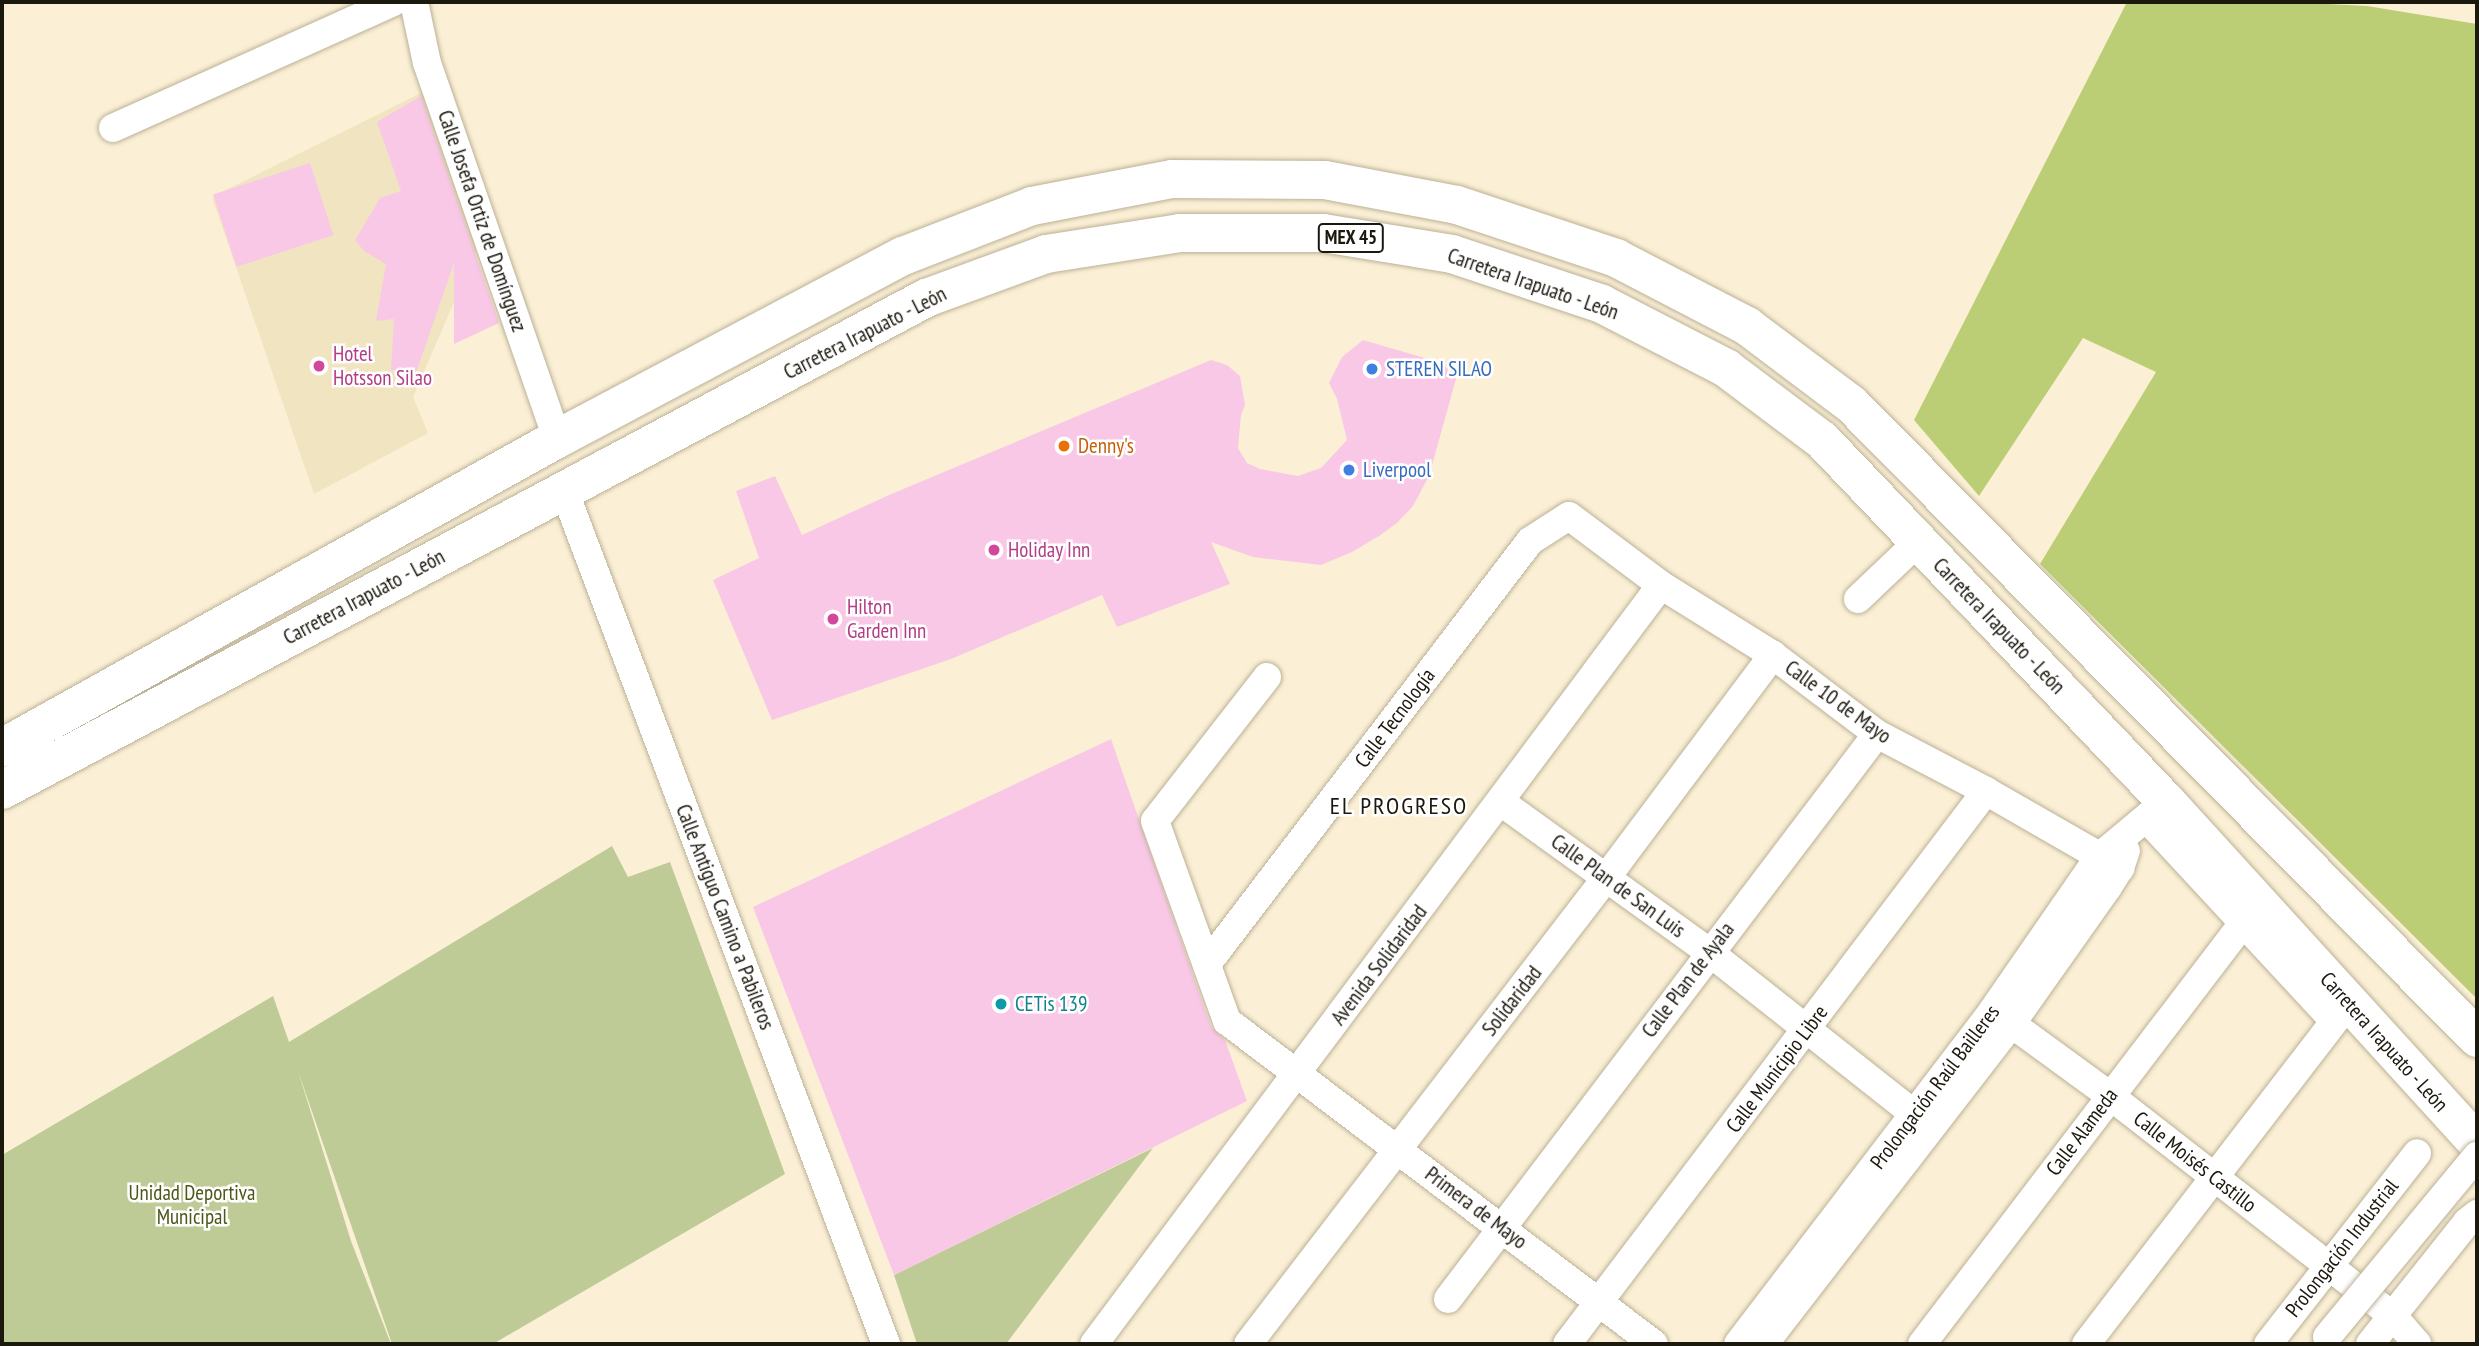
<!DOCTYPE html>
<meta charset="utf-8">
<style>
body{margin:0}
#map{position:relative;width:2479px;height:1346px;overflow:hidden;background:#fbf0d5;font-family:"PT Sans Narrow",sans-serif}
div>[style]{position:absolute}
.built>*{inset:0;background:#f1e4c1}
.green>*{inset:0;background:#bfcb97}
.forest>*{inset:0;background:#bbce76}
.building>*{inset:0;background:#fac8e7;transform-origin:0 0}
.roads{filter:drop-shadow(0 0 2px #bbb197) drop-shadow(0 0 2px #bbb197)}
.minor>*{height:28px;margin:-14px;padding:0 14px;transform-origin:14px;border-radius:14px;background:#fff}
.highway>*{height:38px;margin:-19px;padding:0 19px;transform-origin:19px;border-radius:19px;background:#fff}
.bridges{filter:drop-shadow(0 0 2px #bbb197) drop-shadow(0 0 2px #bbb197)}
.minor-bridge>*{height:28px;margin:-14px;padding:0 14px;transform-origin:14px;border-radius:14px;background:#fff}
.dots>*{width:19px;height:19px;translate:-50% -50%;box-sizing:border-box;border:4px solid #fff;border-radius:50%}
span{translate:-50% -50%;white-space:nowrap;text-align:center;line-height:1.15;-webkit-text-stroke:5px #fff;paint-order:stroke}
.shield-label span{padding:2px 5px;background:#fff;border:2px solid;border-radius:5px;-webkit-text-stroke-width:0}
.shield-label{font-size:19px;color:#1b180e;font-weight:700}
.street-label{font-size:21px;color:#1b180e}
.hotel-label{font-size:21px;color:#b23c85}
.left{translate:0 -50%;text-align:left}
.shop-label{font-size:21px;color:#366cbe}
.food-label{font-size:21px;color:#c56008}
.culture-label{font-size:21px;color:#0d838f}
.park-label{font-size:21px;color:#4d5818}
.quarter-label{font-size:24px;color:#1b180e;letter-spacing:2px}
.frame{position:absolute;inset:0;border:4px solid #1b180e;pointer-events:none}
</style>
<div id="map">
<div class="built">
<i style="clip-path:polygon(425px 91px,484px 233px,413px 397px,428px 433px,314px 494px,213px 200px,214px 196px)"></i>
</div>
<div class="green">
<i style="clip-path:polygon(612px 846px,628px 877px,670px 862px,785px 1174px,493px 1344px,392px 1344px,298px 1071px,351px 1241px,391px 1344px,2px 1344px,2px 1155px,273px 996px,289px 1042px)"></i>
<i style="clip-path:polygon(1153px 1148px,1006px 1344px,917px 1344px,894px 1275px)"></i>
</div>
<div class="forest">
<i style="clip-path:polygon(2127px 2px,2290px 2px,2367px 6px,2477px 24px,2477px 999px,2040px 564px,2156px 372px,2083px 338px,1979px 496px,1914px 420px)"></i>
</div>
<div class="building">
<i style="clip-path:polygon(421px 96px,499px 323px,454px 344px,454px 263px,417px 370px,391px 370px,394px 319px,376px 321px,386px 264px,364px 251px,355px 240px,380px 198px,401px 191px,377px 122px)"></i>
<i style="left:310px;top:163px;width:76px;height:102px;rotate:72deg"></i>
<i style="clip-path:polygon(1363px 340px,1442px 363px,1456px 379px,1429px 476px,1413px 506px,1397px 523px,1379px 536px,1352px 552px,1321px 565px,1253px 557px,1211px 542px,1230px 584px,1117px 627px,1102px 595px,951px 659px,772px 720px,713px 580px,759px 558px,736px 491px,775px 476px,802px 535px,889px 495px,1211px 360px,1227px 365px,1240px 376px,1245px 405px,1241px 415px,1238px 448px,1247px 463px,1260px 469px,1298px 476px,1321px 468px,1347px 440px,1337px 399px,1329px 383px,1342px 357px)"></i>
<i style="clip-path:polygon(1111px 739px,1211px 1027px,1225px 1040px,1247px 1101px,894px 1275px,753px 907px)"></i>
</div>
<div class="roads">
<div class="minor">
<i style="left:414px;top:2px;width:62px;rotate:78deg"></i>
<i style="left:427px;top:63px;width:398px;rotate:70.9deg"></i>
<i style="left:113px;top:128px;width:307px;rotate:-24.2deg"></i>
<i style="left:564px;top:490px;width:913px;rotate:69.34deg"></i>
<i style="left:1858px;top:599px;width:84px;rotate:-43.6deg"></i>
<i style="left:1267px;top:677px;width:182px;rotate:127.9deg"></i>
<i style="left:1155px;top:821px;width:213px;rotate:70.2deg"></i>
<i style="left:1227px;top:1021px;width:535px;rotate:37.11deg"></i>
<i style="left:1501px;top:802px;width:256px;rotate:35.8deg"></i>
<i style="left:1709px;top:952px;width:280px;rotate:38.3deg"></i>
<i style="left:2147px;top:819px;width:275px;rotate:47.2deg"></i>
<i style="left:1207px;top:964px;width:532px;rotate:-52.63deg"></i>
<i style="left:1530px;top:541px;width:46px;rotate:-32.7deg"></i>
<i style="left:1569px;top:516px;width:115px;rotate:36.9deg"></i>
<i style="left:1661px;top:585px;width:132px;rotate:32deg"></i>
<i style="left:1773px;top:655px;width:131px;rotate:37.2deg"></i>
<i style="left:1877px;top:734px;width:123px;rotate:27.6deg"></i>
<i style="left:1986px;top:791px;width:155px;rotate:29.9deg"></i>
<i style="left:1998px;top:1014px;width:137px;rotate:36.1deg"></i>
<i style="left:2109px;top:1095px;width:360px;rotate:37.9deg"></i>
<i style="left:2393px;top:1316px;width:37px;rotate:49deg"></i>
<i style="left:1448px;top:1299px;width:709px;rotate:-52.79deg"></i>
<i style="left:1094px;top:1344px;width:947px;rotate:-53.24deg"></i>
<i style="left:1248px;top:1344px;width:588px;rotate:-52.47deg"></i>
<i style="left:1606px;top:878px;width:279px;rotate:-53.2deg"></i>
<i style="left:1567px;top:1344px;width:694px;rotate:-52.85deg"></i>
<i style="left:1738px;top:1344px;width:420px;rotate:-52.6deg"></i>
<i style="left:1993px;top:1010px;width:186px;rotate:-55.3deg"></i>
<i style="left:2099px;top:857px;width:87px;rotate:-39.9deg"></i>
<i style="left:1764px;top:1344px;width:406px;rotate:-52.3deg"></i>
<i style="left:2012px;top:1023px;width:166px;rotate:-54.8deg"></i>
<i style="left:2108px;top:887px;width:22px;rotate:-58deg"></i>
<i style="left:2120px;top:868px;width:18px;rotate:-71deg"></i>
<i style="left:1922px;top:1344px;width:531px;rotate:-52.66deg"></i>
<i style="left:2086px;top:1344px;width:431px;rotate:-52.4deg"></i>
<i style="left:2268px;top:1344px;width:242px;rotate:-52deg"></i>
<i style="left:2370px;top:1344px;width:156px;rotate:-51.5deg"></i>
<i style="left:2467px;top:1222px;width:13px;rotate:-39deg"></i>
</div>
<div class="highway">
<i style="left:2px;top:748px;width:635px;rotate:-29.11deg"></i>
<i style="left:557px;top:439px;width:391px;rotate:-27.9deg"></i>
<i style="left:903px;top:256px;width:138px;rotate:-21.2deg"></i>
<i style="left:1032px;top:206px;width:143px;rotate:-10.9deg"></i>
<i style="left:1172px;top:179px;width:153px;rotate:0.4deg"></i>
<i style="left:1325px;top:180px;width:134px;rotate:10.7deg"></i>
<i style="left:1457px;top:205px;width:168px;rotate:18.4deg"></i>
<i style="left:1616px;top:258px;width:148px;rotate:27.4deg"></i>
<i style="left:1747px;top:326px;width:130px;rotate:36.9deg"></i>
<i style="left:1851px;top:404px;width:891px;rotate:45.36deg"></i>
<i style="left:2px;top:790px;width:1047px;rotate:-28.03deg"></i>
<i style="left:926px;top:298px;width:128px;rotate:-20.1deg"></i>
<i style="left:1046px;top:254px;width:136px;rotate:-8.9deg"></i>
<i style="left:1180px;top:233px;width:143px"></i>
<i style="left:1323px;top:233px;width:131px;rotate:9.2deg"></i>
<i style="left:1452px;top:254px;width:158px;rotate:18.4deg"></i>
<i style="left:1602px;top:304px;width:140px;rotate:27.3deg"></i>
<i style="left:1726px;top:368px;width:120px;rotate:36.9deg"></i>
<i style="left:1822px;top:440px;width:499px;rotate:46.4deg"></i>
<i style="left:2166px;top:801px;width:462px;rotate:47.7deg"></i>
</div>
</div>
<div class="bridges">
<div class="minor-bridge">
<i style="left:2327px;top:1337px;width:235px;rotate:-50.4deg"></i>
</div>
</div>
<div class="dots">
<i style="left:319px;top:366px;background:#d1479c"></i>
<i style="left:1372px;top:369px;background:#3f7fe0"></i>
<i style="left:1064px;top:446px;background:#e8710a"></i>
<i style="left:1349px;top:470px;background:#3f7fe0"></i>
<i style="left:994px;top:550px;background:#d1479c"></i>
<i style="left:833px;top:619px;background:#d1479c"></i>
<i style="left:1001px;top:1004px;background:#0f9aa8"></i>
</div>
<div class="shield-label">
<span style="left:1351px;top:238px">MEX 45</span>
</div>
<div class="street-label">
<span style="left:482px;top:221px;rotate:71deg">Calle Josefa Ortiz de Domínguez</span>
<span style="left:1533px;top:284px;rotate:19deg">Carretera Irapuato - León</span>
<span style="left:865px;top:333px;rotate:-27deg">Carretera Irapuato - León</span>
<span style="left:364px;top:597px;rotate:-28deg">Carretera Irapuato - León</span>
<span style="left:1999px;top:626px;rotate:46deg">Carretera Irapuato - León</span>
<span style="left:1838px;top:702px;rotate:36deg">Calle 10 de Mayo</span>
<span style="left:1395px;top:718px;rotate:-53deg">Calle Tecnología</span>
<span style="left:1618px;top:886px;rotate:36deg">Calle Plan de San Luis</span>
<span style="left:725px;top:917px;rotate:69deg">Calle Antiguo Camino a Pabileros</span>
<span style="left:1379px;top:965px;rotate:-53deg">Avenida Solidaridad</span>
<span style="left:1688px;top:980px;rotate:-53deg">Calle Plan de Ayala</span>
<span style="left:1512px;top:1001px;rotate:-52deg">Solidaridad</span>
<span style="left:2384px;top:1042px;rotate:48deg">Carretera Irapuato - León</span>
<span style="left:1777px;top:1069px;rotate:-53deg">Calle Municipio Libre</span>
<span style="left:1935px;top:1087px;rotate:-53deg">Prolongación Raúl Bailleres</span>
<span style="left:2082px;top:1132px;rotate:-53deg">Calle Alameda</span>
<span style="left:2195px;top:1162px;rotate:38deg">Calle Moisés Castillo</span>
<span style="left:1476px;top:1208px;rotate:37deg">Primera de Mayo</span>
<span style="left:2342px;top:1248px;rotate:-52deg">Prolongación Industrial</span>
</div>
<div class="hotel-label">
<span class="left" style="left:333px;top:366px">Hotel<br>Hotsson Silao</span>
<span class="left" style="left:1008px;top:550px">Holiday Inn</span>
<span class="left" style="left:847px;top:619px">Hilton<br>Garden Inn</span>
</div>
<div class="shop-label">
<span class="left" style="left:1386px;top:369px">STEREN SILAO</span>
<span class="left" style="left:1363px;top:470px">Liverpool</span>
</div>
<div class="food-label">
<span class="left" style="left:1078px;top:446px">Denny's</span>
</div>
<div class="culture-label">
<span class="left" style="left:1015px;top:1004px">CETis 139</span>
</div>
<div class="park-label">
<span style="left:192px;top:1205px">Unidad Deportiva<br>Municipal</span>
</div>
<div class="quarter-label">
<span style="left:1399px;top:806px">EL PROGRESO</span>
</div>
<div class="frame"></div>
</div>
